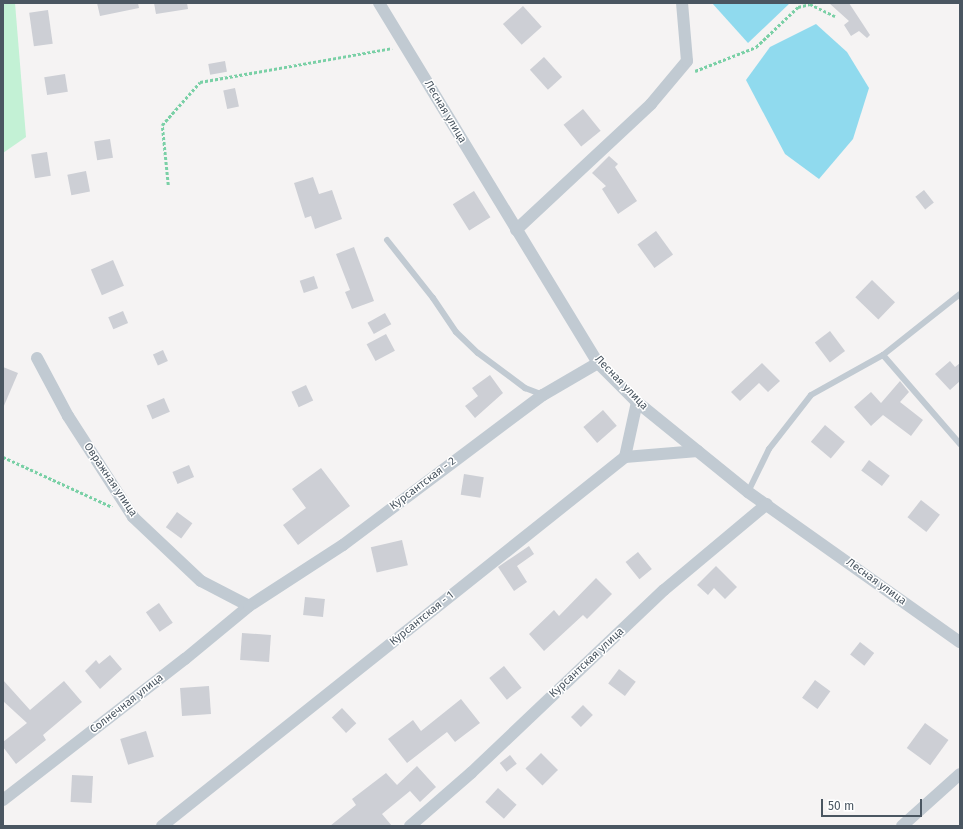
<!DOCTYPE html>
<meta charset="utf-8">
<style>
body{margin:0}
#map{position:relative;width:963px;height:829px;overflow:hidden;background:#f5f3f3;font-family:"Fira Sans",sans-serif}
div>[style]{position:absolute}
.green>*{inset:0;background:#c3f1d5}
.water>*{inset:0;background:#90daee}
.building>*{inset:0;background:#cdcfd5;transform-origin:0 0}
.path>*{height:2.5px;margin-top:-1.25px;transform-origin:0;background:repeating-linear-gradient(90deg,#7ad0a6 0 3px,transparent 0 5px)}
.service>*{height:6px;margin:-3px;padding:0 3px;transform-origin:3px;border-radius:3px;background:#c1cad2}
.minor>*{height:12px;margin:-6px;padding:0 6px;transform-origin:6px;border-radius:6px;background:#c1cad2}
span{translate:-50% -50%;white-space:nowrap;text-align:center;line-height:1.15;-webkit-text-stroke:3px #fff;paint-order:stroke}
.street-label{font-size:11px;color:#4a5661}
.frame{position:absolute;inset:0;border:4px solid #4a5661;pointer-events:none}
.scale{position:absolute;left:821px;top:799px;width:101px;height:18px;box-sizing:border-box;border:2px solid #4a5661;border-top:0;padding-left:5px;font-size:12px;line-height:14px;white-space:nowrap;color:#4a5661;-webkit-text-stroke:3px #fff;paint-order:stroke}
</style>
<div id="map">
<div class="green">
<i style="clip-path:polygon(3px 3px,15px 3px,26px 137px,3px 153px)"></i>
</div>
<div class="water">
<i style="clip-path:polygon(712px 3px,790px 3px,748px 43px)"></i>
<i style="clip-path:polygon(816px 24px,847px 52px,869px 88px,853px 139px,819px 179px,785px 154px,746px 80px,770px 47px)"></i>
</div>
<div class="building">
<i style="clip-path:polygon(97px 3px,138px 3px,139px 8px,100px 16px)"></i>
<i style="clip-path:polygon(154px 3px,187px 3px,188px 9px,156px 14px)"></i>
<i style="clip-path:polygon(829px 3px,849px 3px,870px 35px,867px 38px,859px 31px,851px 36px,844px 25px,849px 21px)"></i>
<i style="left:523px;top:6px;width:28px;height:27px;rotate:48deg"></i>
<i style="left:48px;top:10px;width:34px;height:19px;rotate:82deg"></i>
<i style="left:544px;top:57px;width:27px;height:19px;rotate:48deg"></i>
<i style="left:225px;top:61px;width:11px;height:17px;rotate:80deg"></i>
<i style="left:65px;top:74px;width:18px;height:21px;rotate:81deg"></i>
<i style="left:235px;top:88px;width:19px;height:12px;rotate:78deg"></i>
<i style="left:583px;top:109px;width:28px;height:25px;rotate:51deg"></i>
<i style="left:110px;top:139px;width:19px;height:16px;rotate:81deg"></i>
<i style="left:47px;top:152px;width:24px;height:16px;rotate:81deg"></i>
<i style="clip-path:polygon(609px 156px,618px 164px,615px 167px,637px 201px,618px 214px,602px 189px,606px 186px,592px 173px)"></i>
<i style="left:86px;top:171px;width:21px;height:19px;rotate:79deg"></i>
<i style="clip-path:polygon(313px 177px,319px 194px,332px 190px,342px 219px,315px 229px,311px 216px,305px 218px,294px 183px)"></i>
<i style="left:924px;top:190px;width:16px;height:11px;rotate:52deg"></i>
<i style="left:474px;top:191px;width:31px;height:25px;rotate:58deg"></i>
<i style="left:656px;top:231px;width:29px;height:23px;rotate:54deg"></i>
<i style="clip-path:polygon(354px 247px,374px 301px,352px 309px,345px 292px,350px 290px,336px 254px)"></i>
<i style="left:113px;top:260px;width:28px;height:24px;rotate:67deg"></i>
<i style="left:314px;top:276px;width:13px;height:15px;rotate:72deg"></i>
<i style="left:872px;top:280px;width:32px;height:24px;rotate:44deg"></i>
<i style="left:123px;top:311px;width:13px;height:16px;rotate:67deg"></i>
<i style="left:385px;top:313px;width:13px;height:20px;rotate:61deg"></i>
<i style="left:830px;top:331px;width:25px;height:19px;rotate:53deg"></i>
<i style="left:386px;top:334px;width:19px;height:22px;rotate:62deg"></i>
<i style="left:163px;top:350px;width:12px;height:11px;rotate:66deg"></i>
<i style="clip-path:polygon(950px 361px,955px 367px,960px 363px,960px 381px,950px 390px,935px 374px)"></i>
<i style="clip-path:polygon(762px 363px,780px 381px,768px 392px,759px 383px,740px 401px,731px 392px)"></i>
<i style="clip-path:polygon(3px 367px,18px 373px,3px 408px)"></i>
<i style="clip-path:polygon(490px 375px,503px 393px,475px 418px,465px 406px,478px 396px,472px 388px)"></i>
<i style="clip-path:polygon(900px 381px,909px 392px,900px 402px,923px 420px,911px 436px,883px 415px,871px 426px,854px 407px,871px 392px,881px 403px)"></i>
<i style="left:306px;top:385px;width:17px;height:16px;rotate:65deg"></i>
<i style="left:164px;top:398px;width:15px;height:19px;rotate:67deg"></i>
<i style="left:603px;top:410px;width:21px;height:26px;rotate:49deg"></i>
<i style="left:825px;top:425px;width:26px;height:22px;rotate:40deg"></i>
<i style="left:869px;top:460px;width:26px;height:13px;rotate:37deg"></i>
<i style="left:189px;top:465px;width:13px;height:18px;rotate:67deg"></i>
<i style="clip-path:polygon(321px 468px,350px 506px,298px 545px,283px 525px,306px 508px,292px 489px)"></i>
<i style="left:464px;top:474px;width:20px;height:21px;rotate:9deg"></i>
<i style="left:921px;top:500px;width:24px;height:22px;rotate:38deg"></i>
<i style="left:177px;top:512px;width:19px;height:19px;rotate:36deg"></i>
<i style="left:402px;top:540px;width:26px;height:32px;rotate:77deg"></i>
<i style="clip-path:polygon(529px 546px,534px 554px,517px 566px,527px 582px,514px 591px,498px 567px)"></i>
<i style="left:638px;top:552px;width:22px;height:16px;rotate:51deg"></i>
<i style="clip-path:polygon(716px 566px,737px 587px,725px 599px,714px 588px,708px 595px,697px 585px)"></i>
<i style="clip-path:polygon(596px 578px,612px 594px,587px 619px,583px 615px,544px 651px,529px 634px,554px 610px,559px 616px)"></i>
<i style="left:305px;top:597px;width:20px;height:18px;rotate:6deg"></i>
<i style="left:159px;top:603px;width:24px;height:16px;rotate:55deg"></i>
<i style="left:242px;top:633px;width:29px;height:27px;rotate:4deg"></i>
<i style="left:860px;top:642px;width:18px;height:16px;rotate:38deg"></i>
<i style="clip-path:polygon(110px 655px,122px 669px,100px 689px,85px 671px,96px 660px,99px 664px)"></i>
<i style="left:504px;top:666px;width:28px;height:19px;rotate:51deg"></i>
<i style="left:619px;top:669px;width:21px;height:18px;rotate:37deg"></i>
<i style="clip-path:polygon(3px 680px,30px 710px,64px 681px,82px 702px,43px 735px,46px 740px,16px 764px,3px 747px,3px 742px,27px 723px,3px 701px)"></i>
<i style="left:815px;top:680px;width:19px;height:22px;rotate:36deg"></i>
<i style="left:209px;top:686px;width:28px;height:29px;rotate:86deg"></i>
<i style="clip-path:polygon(461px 699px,480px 723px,455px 742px,447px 732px,407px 763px,388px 739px,413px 720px,421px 731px)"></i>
<i style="left:583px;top:705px;width:14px;height:17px;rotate:45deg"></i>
<i style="left:342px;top:708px;width:21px;height:14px;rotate:47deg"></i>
<i style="left:925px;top:723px;width:29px;height:31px;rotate:36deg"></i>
<i style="left:146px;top:731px;width:27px;height:27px;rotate:73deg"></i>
<i style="left:541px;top:753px;width:24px;height:22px;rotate:45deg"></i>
<i style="left:510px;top:755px;width:11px;height:13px;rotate:52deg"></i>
<i style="clip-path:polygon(417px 766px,436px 787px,420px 802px,410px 791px,382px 814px,392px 826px,330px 826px,356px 805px,352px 799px,386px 773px,397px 785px)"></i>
<i style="left:72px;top:775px;width:21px;height:27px;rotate:3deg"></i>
<i style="left:498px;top:788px;width:25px;height:19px;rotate:42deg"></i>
</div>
<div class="path">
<i style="left:695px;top:71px;width:66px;rotate:-21.5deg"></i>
<i style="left:756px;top:47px;width:58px;rotate:-43.6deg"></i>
<i style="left:798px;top:7px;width:12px;rotate:-14deg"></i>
<i style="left:810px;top:4px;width:28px;rotate:26deg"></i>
<i style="left:168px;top:185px;width:60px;rotate:-95.7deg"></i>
<i style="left:162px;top:125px;width:57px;rotate:-48.5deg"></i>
<i style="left:200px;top:82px;width:195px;rotate:-10deg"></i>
<i style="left:3px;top:457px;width:120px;rotate:24.6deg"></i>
</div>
<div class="service">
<i style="left:387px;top:240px;width:74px;rotate:51.6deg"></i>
<i style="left:433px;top:298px;width:41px;rotate:55.9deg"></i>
<i style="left:456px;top:332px;width:30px;rotate:44deg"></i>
<i style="left:478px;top:353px;width:59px;rotate:36.7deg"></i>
<i style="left:525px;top:388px;width:19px;rotate:21deg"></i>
<i style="left:883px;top:355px;width:118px;rotate:49.1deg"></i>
<i style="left:748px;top:492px;width:48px;rotate:-64deg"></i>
<i style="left:769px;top:449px;width:68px;rotate:-52.1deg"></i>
<i style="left:811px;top:395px;width:82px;rotate:-29.1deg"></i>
<i style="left:883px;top:355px;width:98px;rotate:-38.4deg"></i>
</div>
<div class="minor">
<i style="left:379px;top:3px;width:421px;rotate:58.7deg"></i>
<i style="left:598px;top:363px;width:55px;rotate:45deg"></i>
<i style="left:637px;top:402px;width:143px;rotate:39deg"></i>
<i style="left:748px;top:492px;width:260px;rotate:35.3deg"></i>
<i style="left:516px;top:230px;width:185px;rotate:-43deg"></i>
<i style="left:651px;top:104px;width:56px;rotate:-50.1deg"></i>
<i style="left:687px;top:61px;width:58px;rotate:-94.9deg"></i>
<i style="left:37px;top:358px;width:66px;rotate:61.9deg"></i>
<i style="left:68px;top:416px;width:120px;rotate:57.2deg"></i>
<i style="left:133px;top:517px;width:93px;rotate:43.3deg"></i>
<i style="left:201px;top:581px;width:54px;rotate:27.5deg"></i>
<i style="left:625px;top:457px;width:56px;rotate:-77.7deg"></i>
<i style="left:3px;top:800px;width:230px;rotate:-37.8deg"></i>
<i style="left:185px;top:659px;width:83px;rotate:-39.6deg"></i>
<i style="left:249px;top:606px;width:112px;rotate:-33deg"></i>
<i style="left:343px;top:545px;width:250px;rotate:-36.9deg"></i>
<i style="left:543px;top:395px;width:64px;rotate:-30.2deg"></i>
<i style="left:162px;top:826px;width:592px;rotate:-38.55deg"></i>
<i style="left:625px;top:457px;width:73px;rotate:-4.7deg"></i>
<i style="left:410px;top:826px;width:81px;rotate:-41deg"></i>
<i style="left:471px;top:773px;width:266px;rotate:-43.5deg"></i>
<i style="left:664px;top:590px;width:134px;rotate:-39.9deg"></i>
<i style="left:902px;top:826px;width:78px;rotate:-41.9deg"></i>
</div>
<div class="street-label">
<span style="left:445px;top:112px;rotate:59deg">Лесная улица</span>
<span style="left:621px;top:383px;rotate:46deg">Лесная улица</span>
<span style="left:110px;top:480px;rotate:56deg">Овражная улица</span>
<span style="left:423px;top:484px;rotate:-37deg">Курсантская - 2</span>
<span style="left:876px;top:582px;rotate:36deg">Лесная улица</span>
<span style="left:422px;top:619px;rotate:-39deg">Курсантская - 1</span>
<span style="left:587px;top:663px;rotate:-43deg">Курсантская улица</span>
<span style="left:127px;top:704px;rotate:-38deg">Солнечная улица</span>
</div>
<div class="frame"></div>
<div class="scale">50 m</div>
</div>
